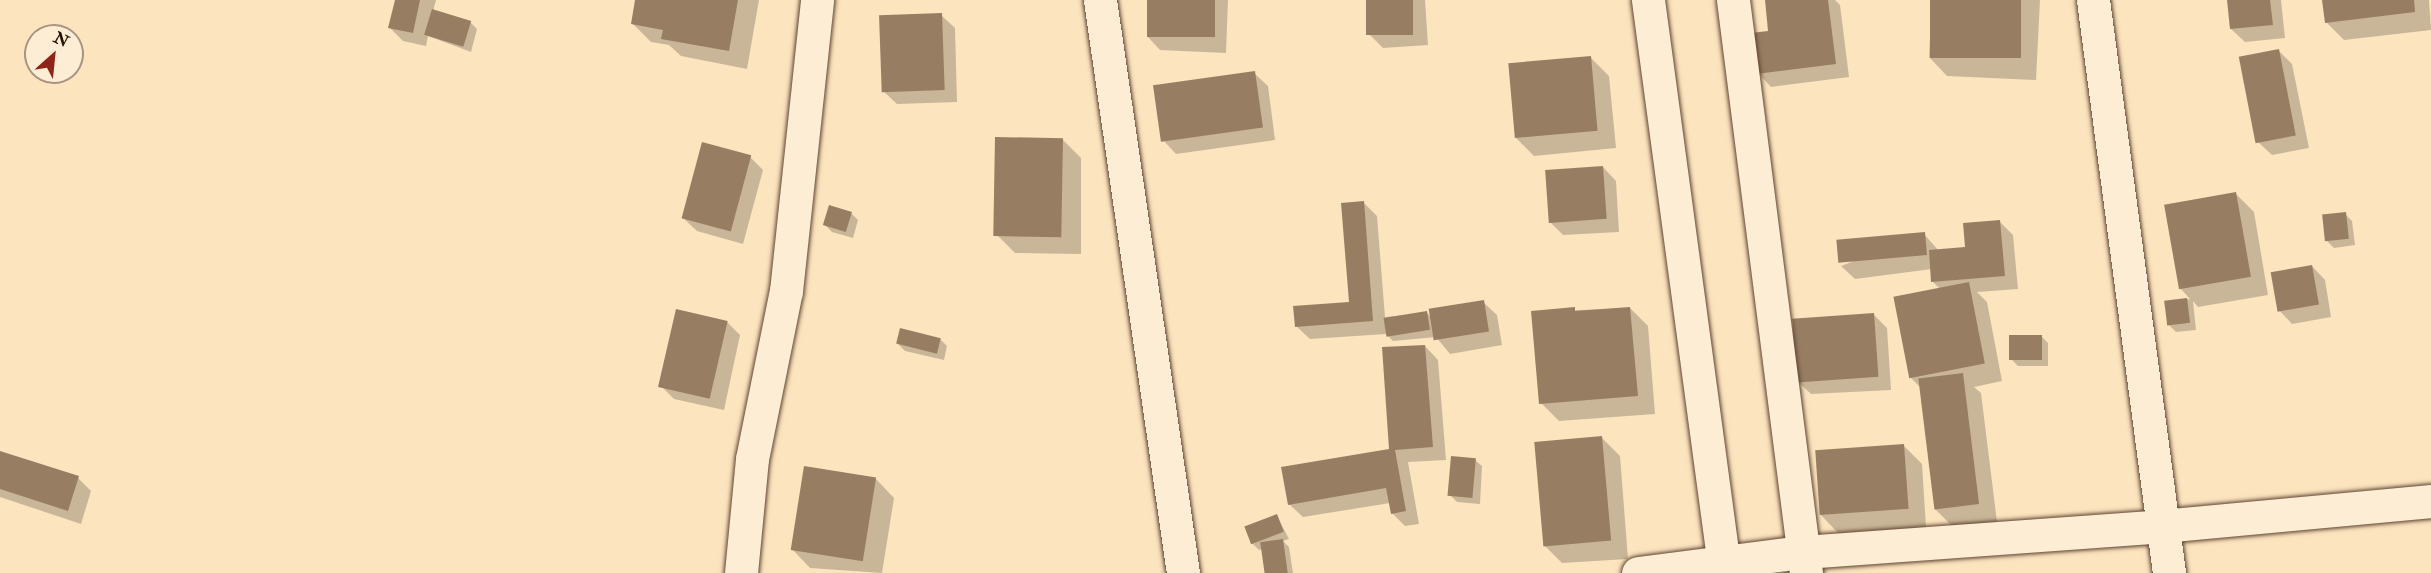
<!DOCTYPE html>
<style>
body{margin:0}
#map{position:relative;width:2431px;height:573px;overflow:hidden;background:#fce4bf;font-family:"IM FELL Double Pica",serif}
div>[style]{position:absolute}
.shadow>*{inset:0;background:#0003}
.building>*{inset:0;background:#977e63;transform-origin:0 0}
.roads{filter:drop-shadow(0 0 2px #5e4430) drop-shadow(0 0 2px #5e4430)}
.street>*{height:33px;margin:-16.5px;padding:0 16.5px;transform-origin:16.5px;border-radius:16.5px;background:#fdedd5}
span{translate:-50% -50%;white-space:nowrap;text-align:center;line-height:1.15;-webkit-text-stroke:4.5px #fdedd5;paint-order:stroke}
.north{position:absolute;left:24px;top:24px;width:60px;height:60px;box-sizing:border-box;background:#fdedd5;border:2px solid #a89480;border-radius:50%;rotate:27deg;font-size:16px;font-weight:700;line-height:24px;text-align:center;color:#290f00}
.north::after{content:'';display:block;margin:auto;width:21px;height:27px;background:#8f2418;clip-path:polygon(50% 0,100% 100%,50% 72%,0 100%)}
</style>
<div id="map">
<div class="shadow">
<i style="clip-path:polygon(396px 0,436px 0,433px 11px,470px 22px,477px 29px,471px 52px,428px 36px,426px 46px,403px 41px,390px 28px)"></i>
<i style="clip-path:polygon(637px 0,759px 0,747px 69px,681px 56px,669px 45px,651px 42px,633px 24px)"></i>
<i style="clip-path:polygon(1149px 0,1228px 0,1226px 53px,1160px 50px,1147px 36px)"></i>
<i style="clip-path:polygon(1367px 0,1425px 0,1428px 45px,1383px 48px,1370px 35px)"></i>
<i style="clip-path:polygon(1766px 0,1835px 0,1840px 5px,1849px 77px,1771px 87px,1758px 73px,1770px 32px)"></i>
<i style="clip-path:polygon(1932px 0,2040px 0,2036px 80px,1947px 76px,1929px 57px)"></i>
<i style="clip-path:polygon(2228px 0,2281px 0,2285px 38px,2245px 42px,2231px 29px)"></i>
<i style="clip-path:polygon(2323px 0,2429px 0,2431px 30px,2344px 40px,2326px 22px)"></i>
<i style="clip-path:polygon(941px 15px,955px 28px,957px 102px,897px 104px,883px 91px)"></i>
<i style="clip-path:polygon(2278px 50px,2292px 64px,2309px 148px,2272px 155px,2258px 142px)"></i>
<i style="clip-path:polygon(1591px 58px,1609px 76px,1616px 148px,1534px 156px,1516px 138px)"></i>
<i style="clip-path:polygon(1254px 73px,1268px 86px,1275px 140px,1176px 154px,1163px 140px)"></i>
<i style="clip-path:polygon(1063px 140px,1081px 158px,1081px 254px,1015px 253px,997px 235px)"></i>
<i style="clip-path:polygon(750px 157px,763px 170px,743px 244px,697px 231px,683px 218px)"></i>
<i style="clip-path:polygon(1603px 167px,1616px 181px,1619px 232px,1563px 235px,1550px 222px)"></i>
<i style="clip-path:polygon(2236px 194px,2254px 212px,2268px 295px,2198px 307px,2193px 301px,2196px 330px,2176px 332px,2169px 325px,2166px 302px,2190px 299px,2180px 288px)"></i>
<i style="clip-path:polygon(1364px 203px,1377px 216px,1385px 317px,1427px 313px,1432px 318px,1483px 302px,1497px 315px,1502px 345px,1450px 354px,1436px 337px,1393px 341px,1386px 334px,1310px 339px,1296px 326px,1351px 303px)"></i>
<i style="clip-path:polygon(851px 213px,858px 220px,853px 238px,832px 232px,825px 225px)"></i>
<i style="clip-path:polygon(2345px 214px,2352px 221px,2355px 245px,2334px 248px,2327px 241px)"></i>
<i style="clip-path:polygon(2000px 222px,2013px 235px,2018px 289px,1977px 292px,1987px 302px,2002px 381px,1974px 387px,1981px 393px,1997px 522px,1953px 527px,1935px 509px,1920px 387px,1910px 377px,1940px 289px,1932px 281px,1932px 269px,1855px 279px,1841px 266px,1924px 234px,1938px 250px,1967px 248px)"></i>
<i style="clip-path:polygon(2312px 266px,2325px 280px,2331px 317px,2292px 324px,2279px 310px)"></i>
<i style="clip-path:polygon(1630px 308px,1648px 326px,1655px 414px,1559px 421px,1541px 403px,1533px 312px)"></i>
<i style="clip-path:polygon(1874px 315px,1887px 328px,1891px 390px,1811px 394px,1797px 381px)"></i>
<i style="clip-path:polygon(727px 322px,740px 335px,724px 410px,674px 399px,661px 386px)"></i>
<i style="clip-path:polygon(2041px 336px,2048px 343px,2048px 366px,2018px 366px,2011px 359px)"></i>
<i style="clip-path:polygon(940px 339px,947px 346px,944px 360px,905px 351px,898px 344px)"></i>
<i style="clip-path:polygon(1425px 346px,1438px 360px,1446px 460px,1408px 462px,1419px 524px,1405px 526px,1392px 513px,1390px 503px,1303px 517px,1289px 504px,1391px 450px)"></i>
<i style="clip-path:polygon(1602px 438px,1620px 456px,1628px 559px,1562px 563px,1544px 545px)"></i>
<i style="clip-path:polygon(1904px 446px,1922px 464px,1926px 527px,1838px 533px,1820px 514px)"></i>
<i style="clip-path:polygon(0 452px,78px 478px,91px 491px,81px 524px,0 497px)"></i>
<i style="clip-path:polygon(1475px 460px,1482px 466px,1480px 504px,1457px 502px,1450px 495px)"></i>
<i style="clip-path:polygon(876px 479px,894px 498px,882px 573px,810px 568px,792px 549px)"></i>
<i style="clip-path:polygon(1277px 516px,1289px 539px,1283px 541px,1289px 547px,1293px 573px,1267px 573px,1263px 549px,1259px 550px,1252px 543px)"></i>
</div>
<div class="building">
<i style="clip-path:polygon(395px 0,420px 0,413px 33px,388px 28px)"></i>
<i style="clip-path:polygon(635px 0,738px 0,729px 51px,661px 39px,663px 30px,631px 24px)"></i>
<i style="left:1147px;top:0;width:68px;height:37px"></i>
<i style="left:1366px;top:0;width:47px;height:35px"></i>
<i style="clip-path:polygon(1765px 0,1828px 0,1836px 64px,1756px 74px,1751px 33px,1768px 31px)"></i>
<i style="left:1930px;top:0;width:91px;height:58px"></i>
<i style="clip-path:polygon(2227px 0,2270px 0,2273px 25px,2230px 29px)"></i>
<i style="clip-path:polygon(2322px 0,2414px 0,2415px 12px,2325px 23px)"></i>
<i style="left:432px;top:9px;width:41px;height:27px;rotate:17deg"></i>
<i style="left:942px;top:13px;width:77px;height:63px;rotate:88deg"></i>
<i style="left:2279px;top:49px;width:88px;height:41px;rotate:79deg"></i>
<i style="left:1591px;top:56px;width:75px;height:83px;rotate:85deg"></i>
<i style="left:1255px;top:71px;width:57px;height:103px;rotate:82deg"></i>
<i style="left:995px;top:137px;width:68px;height:99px;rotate:1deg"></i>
<i style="left:702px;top:142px;width:51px;height:79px;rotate:15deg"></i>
<i style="left:1603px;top:166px;width:53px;height:58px;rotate:86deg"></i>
<i style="left:2236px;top:192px;width:86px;height:73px;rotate:80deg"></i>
<i style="clip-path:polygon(1364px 201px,1373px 321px,1295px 327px,1293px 306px,1349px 302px,1341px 203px)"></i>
<i style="left:829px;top:205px;width:24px;height:21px;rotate:17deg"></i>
<i style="left:2346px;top:212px;width:27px;height:24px;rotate:84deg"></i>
<i style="clip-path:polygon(2000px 220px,2005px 276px,1931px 282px,1929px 250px,1965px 247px,1963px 223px)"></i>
<i style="left:1925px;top:232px;width:23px;height:89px;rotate:85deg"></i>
<i style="left:2312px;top:265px;width:40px;height:42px;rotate:80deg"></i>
<i style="left:1969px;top:282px;width:83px;height:77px;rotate:79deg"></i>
<i style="left:2187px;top:298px;width:25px;height:23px;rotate:83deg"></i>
<i style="left:1484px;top:300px;width:32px;height:56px;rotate:81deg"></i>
<i style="clip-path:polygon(1575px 307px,1575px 311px,1630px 307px,1638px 396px,1539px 404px,1531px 311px)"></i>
<i style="left:676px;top:309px;width:53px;height:80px;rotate:13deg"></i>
<i style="left:1427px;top:311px;width:19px;height:44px;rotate:81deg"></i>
<i style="left:1874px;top:313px;width:64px;height:82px;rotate:86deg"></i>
<i style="left:900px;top:328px;width:42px;height:16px;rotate:14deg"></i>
<i style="left:2009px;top:335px;width:33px;height:25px"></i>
<i style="clip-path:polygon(1425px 345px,1433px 447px,1395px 450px,1406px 511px,1391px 514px,1386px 488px,1288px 505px,1281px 467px,1389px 449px,1382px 347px)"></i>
<i style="left:1963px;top:373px;width:132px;height:45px;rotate:83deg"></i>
<i style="left:1602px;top:436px;width:105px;height:68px;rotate:85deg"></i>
<i style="left:1904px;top:444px;width:65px;height:89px;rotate:86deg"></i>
<i style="clip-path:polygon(0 451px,79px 476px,68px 511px,0 489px)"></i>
<i style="left:1451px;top:456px;width:25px;height:40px;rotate:5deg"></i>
<i style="left:804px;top:466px;width:73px;height:85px;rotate:9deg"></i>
<i style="left:1277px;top:514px;width:19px;height:35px;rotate:69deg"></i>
<i style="left:1283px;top:539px;width:34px;height:23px;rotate:82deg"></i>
</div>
<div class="roads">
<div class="street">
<i style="left:1100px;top:0;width:579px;rotate:81.76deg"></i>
<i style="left:1648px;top:0;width:578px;rotate:82.35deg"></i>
<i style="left:1733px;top:0;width:578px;rotate:82.74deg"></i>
<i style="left:2093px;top:0;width:578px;rotate:82.44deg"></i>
<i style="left:741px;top:573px;width:115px;rotate:-84.5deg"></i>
<i style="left:752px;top:459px;width:171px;rotate:-78.6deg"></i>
<i style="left:786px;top:291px;width:293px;rotate:-83.9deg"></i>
<i style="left:1638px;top:573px;width:166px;rotate:-7.3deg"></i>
<i style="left:1803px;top:552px;width:360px;rotate:-4.1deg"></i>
<i style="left:2162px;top:526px;width:270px;rotate:-5.3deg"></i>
</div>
</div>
<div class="north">N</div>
</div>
